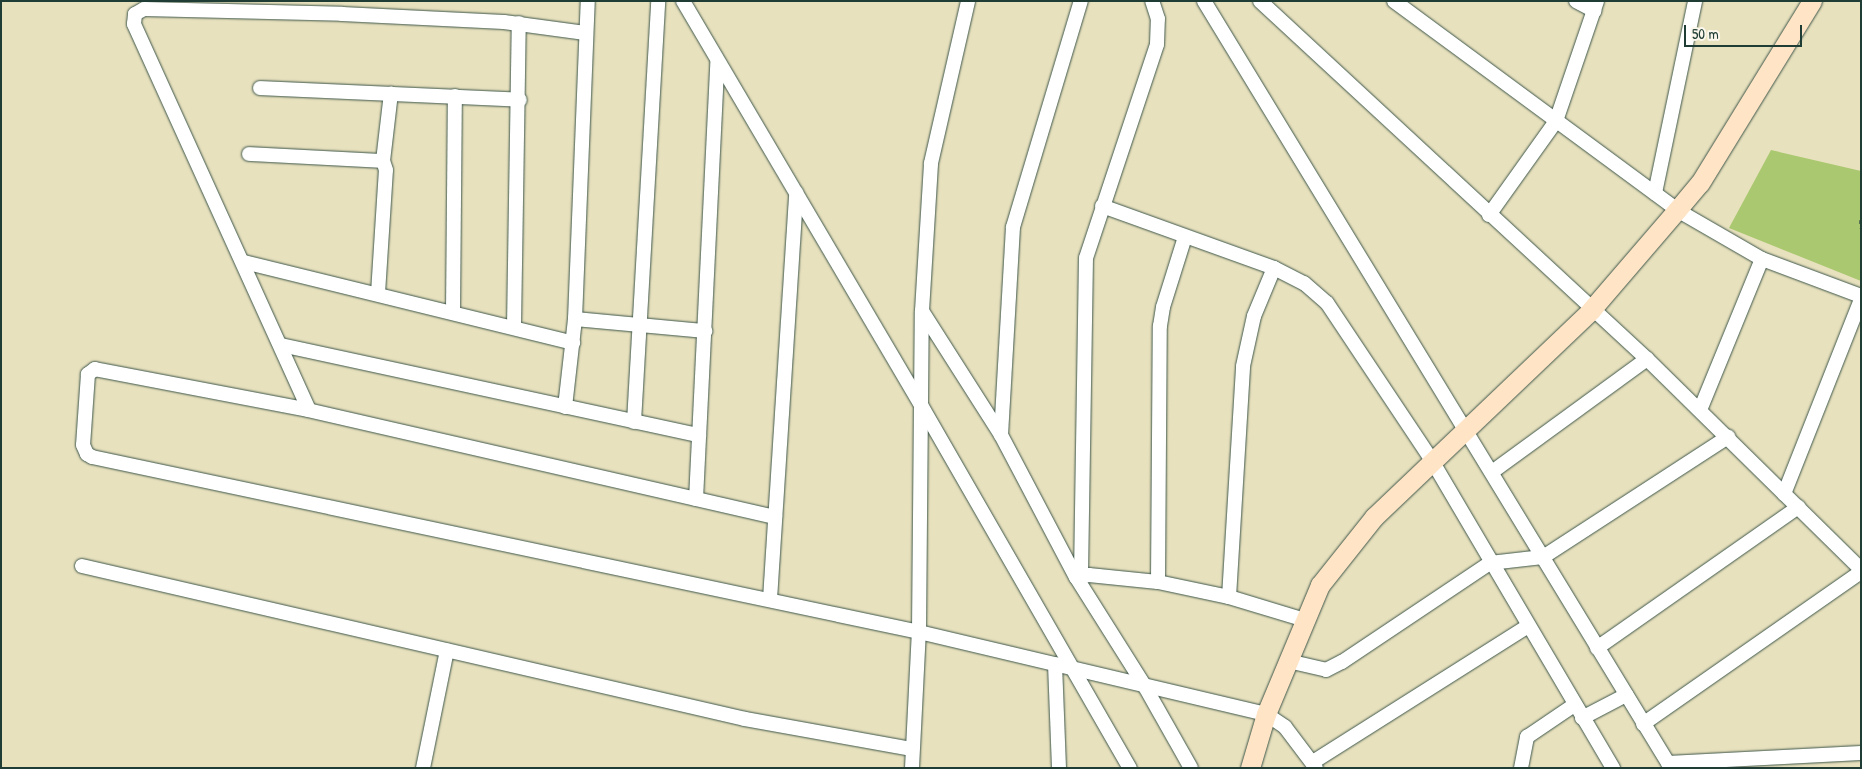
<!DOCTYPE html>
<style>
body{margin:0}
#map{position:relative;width:1862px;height:769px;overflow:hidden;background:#e8e1be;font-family:"Patrick Hand",sans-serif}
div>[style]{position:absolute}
.green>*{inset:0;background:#a9c86f}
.path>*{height:2.5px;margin-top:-1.25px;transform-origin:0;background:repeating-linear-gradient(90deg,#3d5649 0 4px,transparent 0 8px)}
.roads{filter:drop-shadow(0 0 1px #3d5649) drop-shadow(0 0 1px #3d5649)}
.minor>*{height:14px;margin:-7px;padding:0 7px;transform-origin:7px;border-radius:7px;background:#fff}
.secondary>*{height:19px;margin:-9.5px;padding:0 9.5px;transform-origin:9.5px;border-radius:9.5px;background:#ffe4c6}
span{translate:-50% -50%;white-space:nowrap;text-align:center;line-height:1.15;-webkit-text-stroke:4px #fbf7ec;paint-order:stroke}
.frame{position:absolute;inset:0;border:2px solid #1f3d34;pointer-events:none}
.scale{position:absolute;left:1684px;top:25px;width:118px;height:22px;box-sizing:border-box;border:2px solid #1f3d34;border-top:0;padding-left:6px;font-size:15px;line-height:18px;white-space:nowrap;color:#1f3d34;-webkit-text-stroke:4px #fbf7ec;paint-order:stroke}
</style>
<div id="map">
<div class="green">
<i style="clip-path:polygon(1771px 150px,1861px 171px,1861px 281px,1729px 228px)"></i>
</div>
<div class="path">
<i style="left:1861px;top:220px;width:8px;rotate:90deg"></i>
</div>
<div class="roads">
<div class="minor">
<i style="left:683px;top:1px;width:469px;rotate:59.5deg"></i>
<i style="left:921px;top:405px;width:419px;rotate:60.1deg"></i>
<i style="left:1204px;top:1px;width:898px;rotate:58.66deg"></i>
<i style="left:1260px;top:1px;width:527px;rotate:42.77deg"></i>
<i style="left:1647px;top:359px;width:300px;rotate:44.5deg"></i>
<i style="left:1394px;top:1px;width:352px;rotate:36.4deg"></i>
<i style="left:1677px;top:210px;width:98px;rotate:30deg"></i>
<i style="left:1762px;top:259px;width:106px;rotate:20.5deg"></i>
<i style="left:1576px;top:1px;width:21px;rotate:28deg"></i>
<i style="left:260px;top:88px;width:260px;rotate:2.6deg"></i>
<i style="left:249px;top:154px;width:134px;rotate:3deg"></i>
<i style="left:1655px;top:193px;width:196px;rotate:-78.2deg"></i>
<i style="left:1102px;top:206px;width:183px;rotate:19.8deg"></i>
<i style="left:1274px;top:268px;width:34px;rotate:27deg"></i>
<i style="left:1304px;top:283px;width:30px;rotate:41deg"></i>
<i style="left:1327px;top:303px;width:187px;rotate:56.3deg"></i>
<i style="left:1431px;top:459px;width:359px;rotate:59.5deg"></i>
<i style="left:1489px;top:215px;width:115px;rotate:-54.5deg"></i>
<i style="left:1556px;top:121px;width:127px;rotate:-71.1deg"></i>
<i style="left:244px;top:262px;width:339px;rotate:13.8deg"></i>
<i style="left:378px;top:293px;width:123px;rotate:-86.3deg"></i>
<i style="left:386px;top:170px;width:9px;rotate:-108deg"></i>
<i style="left:383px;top:161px;width:68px;rotate:-83.3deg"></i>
<i style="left:922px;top:311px;width:147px;rotate:57.5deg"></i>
<i style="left:1001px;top:435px;width:161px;rotate:62.2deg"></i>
<i style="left:1076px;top:577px;width:128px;rotate:57.8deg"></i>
<i style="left:1144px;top:685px;width:95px;rotate:60.5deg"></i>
<i style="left:453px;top:312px;width:216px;rotate:-89.5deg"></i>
<i style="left:575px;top:319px;width:131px;rotate:5.3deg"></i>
<i style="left:514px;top:327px;width:304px;rotate:-89.1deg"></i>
<i style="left:281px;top:345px;width:428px;rotate:12.2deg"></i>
<i style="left:565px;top:407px;width:89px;rotate:-83.5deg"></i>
<i style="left:575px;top:319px;width:318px;rotate:-87.7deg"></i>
<i style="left:309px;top:410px;width:424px;rotate:-114.4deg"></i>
<i style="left:134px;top:24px;width:10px;rotate:-84deg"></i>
<i style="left:135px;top:14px;width:10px;rotate:-29deg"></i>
<i style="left:144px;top:9px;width:198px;rotate:1.4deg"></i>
<i style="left:342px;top:14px;width:162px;rotate:2.8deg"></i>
<i style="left:504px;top:22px;width:82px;rotate:7.7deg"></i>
<i style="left:1700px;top:410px;width:163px;rotate:-67.7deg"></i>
<i style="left:634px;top:422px;width:422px;rotate:-86.7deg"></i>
<i style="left:1001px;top:435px;width:208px;rotate:-86.7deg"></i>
<i style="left:1013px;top:227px;width:236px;rotate:-73.3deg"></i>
<i style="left:1492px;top:472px;width:192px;rotate:-36.1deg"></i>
<i style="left:1784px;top:494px;width:209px;rotate:-68.4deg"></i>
<i style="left:696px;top:499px;width:437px;rotate:-87.2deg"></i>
<i style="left:775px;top:517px;width:478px;rotate:-167.1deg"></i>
<i style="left:309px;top:410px;width:218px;rotate:-169.2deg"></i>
<i style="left:95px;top:369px;width:9px;rotate:144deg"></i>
<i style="left:88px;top:374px;width:71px;rotate:94deg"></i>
<i style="left:83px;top:445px;width:10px;rotate:66deg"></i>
<i style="left:87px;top:454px;width:6px;rotate:31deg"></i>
<i style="left:92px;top:457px;width:845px;rotate:11.95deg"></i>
<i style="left:919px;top:632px;width:357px;rotate:13.3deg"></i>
<i style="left:1266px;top:714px;width:23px;rotate:34deg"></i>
<i style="left:1285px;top:727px;width:51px;rotate:52.9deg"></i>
<i style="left:82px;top:566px;width:680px;rotate:12.99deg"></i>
<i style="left:745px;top:719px;width:170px;rotate:10.2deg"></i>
<i style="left:1081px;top:575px;width:317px;rotate:-89.1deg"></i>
<i style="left:1086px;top:258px;width:225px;rotate:-71.6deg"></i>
<i style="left:1157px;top:44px;width:25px;rotate:-88deg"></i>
<i style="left:1158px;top:19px;width:19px;rotate:-108deg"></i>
<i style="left:1076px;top:577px;width:13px;rotate:-9deg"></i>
<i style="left:1089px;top:575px;width:69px;rotate:5.8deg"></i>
<i style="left:1158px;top:582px;width:73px;rotate:11.9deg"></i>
<i style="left:1229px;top:597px;width:79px;rotate:16.8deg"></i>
<i style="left:1158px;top:582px;width:256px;rotate:-89.6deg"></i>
<i style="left:1160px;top:326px;width:19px;rotate:-81deg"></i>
<i style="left:1163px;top:307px;width:73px;rotate:-72.6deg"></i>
<i style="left:1229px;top:597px;width:231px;rotate:-86.5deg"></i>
<i style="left:1243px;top:366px;width:51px;rotate:-77.6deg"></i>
<i style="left:1254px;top:316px;width:52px;rotate:-67.4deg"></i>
<i style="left:770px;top:599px;width:407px;rotate:-86.3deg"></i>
<i style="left:1597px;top:648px;width:246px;rotate:-35deg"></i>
<i style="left:1288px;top:661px;width:39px;rotate:13deg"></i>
<i style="left:1326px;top:670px;width:18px;rotate:-27deg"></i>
<i style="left:1342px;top:662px;width:178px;rotate:-33.8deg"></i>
<i style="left:1490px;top:563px;width:53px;rotate:-6.5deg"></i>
<i style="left:1543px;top:557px;width:221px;rotate:-33deg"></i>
<i style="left:1055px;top:664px;width:104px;rotate:87.8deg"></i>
<i style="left:1582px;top:718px;width:50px;rotate:-27.6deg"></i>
<i style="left:1643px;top:724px;width:266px;rotate:-34.9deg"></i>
<i style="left:1313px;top:762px;width:254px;rotate:-32.3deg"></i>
<i style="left:1668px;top:763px;width:193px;rotate:-3deg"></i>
<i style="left:423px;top:768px;width:120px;rotate:-78.5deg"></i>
<i style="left:912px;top:768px;width:136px;rotate:-87.1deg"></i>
<i style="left:919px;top:632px;width:321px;rotate:-89.5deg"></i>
<i style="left:922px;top:311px;width:148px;rotate:-86.5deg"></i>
<i style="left:931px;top:163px;width:166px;rotate:-77.1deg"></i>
<i style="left:1521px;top:768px;width:32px;rotate:-79deg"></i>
<i style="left:1527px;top:737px;width:57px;rotate:-34.2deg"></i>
</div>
<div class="secondary">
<i style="left:1250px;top:768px;width:56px;rotate:-73.5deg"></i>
<i style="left:1266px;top:714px;width:140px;rotate:-67.3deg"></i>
<i style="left:1320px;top:585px;width:87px;rotate:-51.5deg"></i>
<i style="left:1374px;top:517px;width:300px;rotate:-43.6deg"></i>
<i style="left:1591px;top:310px;width:132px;rotate:-49.3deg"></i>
<i style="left:1677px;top:210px;width:35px;rotate:-50deg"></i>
<i style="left:1700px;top:183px;width:214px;rotate:-58.4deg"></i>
</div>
</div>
<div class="frame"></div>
<div class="scale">50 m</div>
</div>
